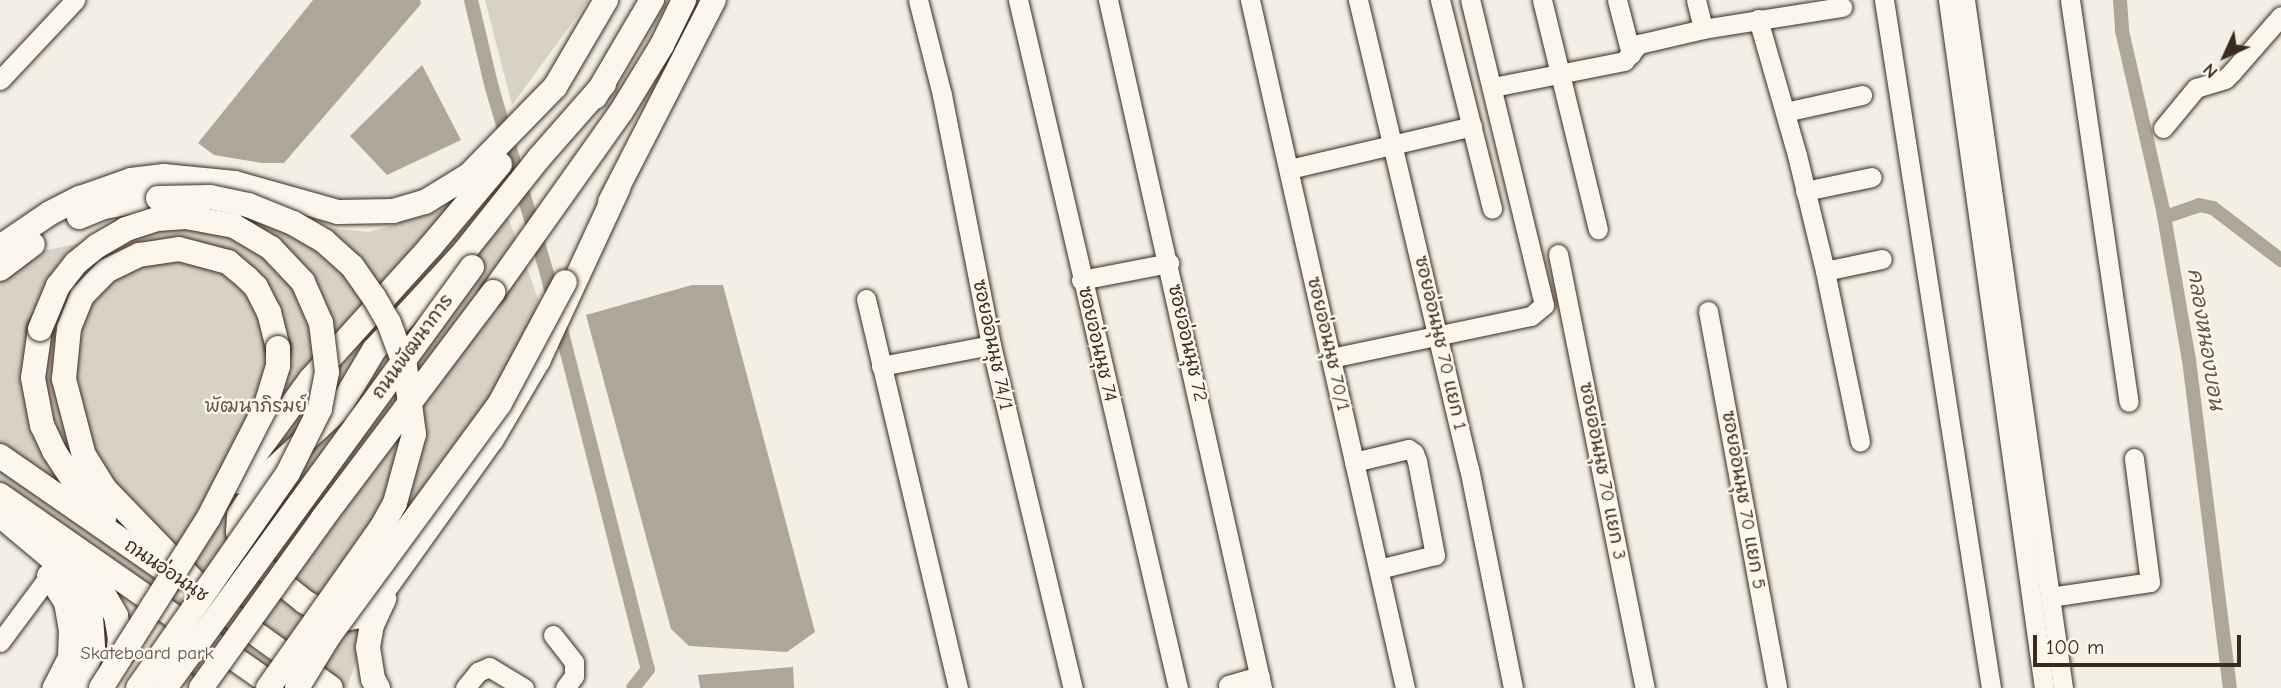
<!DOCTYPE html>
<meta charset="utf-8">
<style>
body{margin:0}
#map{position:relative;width:2281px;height:688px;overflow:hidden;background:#f3efe4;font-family:"Comic Neue","Playpen Sans Thai",sans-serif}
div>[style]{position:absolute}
.green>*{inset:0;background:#d8d1c6}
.water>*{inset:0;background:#afa69a}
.canal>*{height:14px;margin:-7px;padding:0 7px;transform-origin:7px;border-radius:7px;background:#afa69a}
.roads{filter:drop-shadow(0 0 2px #3b2a1e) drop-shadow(0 0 2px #3b2a1e)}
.minor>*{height:19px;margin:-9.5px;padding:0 9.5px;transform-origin:9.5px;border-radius:9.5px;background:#fbf7ec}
.major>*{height:24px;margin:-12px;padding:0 12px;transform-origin:12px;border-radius:12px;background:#fbf7ec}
.bridges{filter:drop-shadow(0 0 2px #3b2a1e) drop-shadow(0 0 2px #3b2a1e)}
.major-bridge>*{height:24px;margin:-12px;padding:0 12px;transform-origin:12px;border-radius:12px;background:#fbf7ec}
span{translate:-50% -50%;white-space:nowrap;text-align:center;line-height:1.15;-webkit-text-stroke:5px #fbf7ec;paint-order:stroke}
.street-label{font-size:19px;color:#3b2a1e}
.park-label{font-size:19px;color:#625448}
.water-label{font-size:21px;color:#645549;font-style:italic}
.north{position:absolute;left:2190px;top:21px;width:70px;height:70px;-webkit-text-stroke:5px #fbf7ec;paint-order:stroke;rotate:225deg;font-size:19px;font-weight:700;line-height:28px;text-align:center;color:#3b2a1e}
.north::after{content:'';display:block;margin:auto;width:24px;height:32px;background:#3b2a1e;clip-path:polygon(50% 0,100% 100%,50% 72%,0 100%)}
.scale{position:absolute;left:2033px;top:635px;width:208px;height:32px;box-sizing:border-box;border:4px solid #3b2a1e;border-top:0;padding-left:9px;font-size:21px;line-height:24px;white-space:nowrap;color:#3b2a1e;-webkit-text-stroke:5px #fbf7ec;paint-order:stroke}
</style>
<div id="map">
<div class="green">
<i style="clip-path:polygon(485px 0,589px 0,512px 105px)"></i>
<i style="clip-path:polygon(494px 179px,539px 301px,527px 330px,475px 424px,403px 521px,347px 688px,331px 688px,0 456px,0 278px,31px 253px,215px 217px,369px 232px,437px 212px)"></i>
<i style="clip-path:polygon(0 471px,86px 530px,309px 688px,297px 688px,0 481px)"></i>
</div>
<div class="water">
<i style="clip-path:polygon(313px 0,420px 0,421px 4px,284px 163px,262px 163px,214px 155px,198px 143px)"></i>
<i style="clip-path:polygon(422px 65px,461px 140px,387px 175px,350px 136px)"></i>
<i style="clip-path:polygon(692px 285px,723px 285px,815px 632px,787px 652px,689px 646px,671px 629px,586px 315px)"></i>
<i style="clip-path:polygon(793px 667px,794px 688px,700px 688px,698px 675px)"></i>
</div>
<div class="canal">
<i style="left:471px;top:0;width:90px;rotate:76.6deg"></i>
<i style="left:492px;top:88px;width:194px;rotate:73.5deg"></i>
<i style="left:547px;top:274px;width:408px;rotate:75.7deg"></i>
<i style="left:648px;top:669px;width:24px;rotate:128deg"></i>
<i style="left:2120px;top:0;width:31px;rotate:86deg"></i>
<i style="left:2122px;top:31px;width:184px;rotate:77.1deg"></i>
<i style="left:2163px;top:210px;width:152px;rotate:80.2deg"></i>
<i style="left:2189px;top:360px;width:331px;rotate:82.9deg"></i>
<i style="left:2165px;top:217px;width:36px;rotate:-19deg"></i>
<i style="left:2199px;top:205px;width:14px;rotate:12deg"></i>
<i style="left:2213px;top:208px;width:86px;rotate:37.4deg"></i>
</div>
<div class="roads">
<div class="minor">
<i style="left:918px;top:0;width:98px;rotate:75.8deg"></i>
<i style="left:942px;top:95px;width:255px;rotate:78.9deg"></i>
<i style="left:991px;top:345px;width:353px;rotate:76.6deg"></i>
<i style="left:1018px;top:0;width:706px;rotate:76.91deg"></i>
<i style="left:1108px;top:0;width:705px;rotate:77.38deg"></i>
<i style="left:1250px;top:0;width:705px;rotate:77.3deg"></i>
<i style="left:1358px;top:0;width:481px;rotate:76.7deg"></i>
<i style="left:1469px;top:468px;width:224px;rotate:78.7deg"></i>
<i style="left:1440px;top:0;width:215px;rotate:76deg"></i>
<i style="left:1542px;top:0;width:236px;rotate:76.3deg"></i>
<i style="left:1617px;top:0;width:56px;rotate:75.5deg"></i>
<i style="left:1696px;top:0;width:30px;rotate:76deg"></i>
<i style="left:1884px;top:0;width:696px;rotate:81.16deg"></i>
<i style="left:1948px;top:0;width:695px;rotate:82.06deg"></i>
<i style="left:1965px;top:0;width:695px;rotate:81.89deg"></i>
<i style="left:2070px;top:0;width:406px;rotate:81.7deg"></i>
<i style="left:1758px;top:19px;width:141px;rotate:74deg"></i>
<i style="left:1797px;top:155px;width:119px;rotate:76.4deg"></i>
<i style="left:1825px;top:271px;width:174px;rotate:78.4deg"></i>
<i style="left:0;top:80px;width:110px;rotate:-46.8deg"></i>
<i style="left:1493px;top:87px;width:134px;rotate:-11.2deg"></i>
<i style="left:1624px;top:61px;width:23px;rotate:-49deg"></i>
<i style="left:1639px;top:44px;width:66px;rotate:-13.2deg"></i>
<i style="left:1703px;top:29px;width:141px;rotate:-9deg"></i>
<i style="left:1785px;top:112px;width:79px;rotate:-12.4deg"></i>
<i style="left:2163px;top:128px;width:52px;rotate:-50.5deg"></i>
<i style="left:2196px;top:88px;width:30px;rotate:-17deg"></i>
<i style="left:2225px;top:79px;width:10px;rotate:-45deg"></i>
<i style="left:2232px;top:72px;width:74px;rotate:-48.8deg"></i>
<i style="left:1289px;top:169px;width:188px;rotate:-13.2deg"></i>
<i style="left:1805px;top:191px;width:68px;rotate:-11.8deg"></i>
<i style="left:1558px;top:254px;width:443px;rotate:78.7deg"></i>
<i style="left:1825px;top:271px;width:58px;rotate:-11.9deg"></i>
<i style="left:1081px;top:280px;width:90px;rotate:-10.9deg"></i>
<i style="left:866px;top:299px;width:400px;rotate:76.7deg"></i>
<i style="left:1708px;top:311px;width:383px;rotate:79.6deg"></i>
<i style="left:1331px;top:358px;width:204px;rotate:-11.9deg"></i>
<i style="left:1531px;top:316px;width:17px;rotate:-40deg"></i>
<i style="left:1544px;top:305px;width:314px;rotate:-103.6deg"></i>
<i style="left:881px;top:366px;width:112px;rotate:-10.8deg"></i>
<i style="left:1354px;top:462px;width:56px;rotate:-13.5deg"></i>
<i style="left:1408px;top:449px;width:7px;rotate:34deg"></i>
<i style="left:1414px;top:453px;width:9px;rotate:69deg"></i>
<i style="left:1417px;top:461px;width:96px;rotate:79.2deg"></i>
<i style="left:1435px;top:555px;width:58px;rotate:166deg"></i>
<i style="left:2050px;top:597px;width:101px;rotate:-8.5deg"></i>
<i style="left:2150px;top:582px;width:125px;rotate:-97.4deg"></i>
<i style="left:553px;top:635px;width:34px;rotate:52deg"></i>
<i style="left:574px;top:662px;width:14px;rotate:90deg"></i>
<i style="left:574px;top:676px;width:15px;rotate:127deg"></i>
<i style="left:0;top:642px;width:82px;rotate:-53.4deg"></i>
<i style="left:1228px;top:685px;width:33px;rotate:-16deg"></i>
<i style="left:465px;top:688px;width:21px;rotate:-51deg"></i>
<i style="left:478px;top:672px;width:12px;rotate:-24deg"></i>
<i style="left:489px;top:667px;width:41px;rotate:31deg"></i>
</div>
<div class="major">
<i style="left:604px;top:84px;width:98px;rotate:131.3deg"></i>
<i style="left:539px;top:158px;width:119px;rotate:128.5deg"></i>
<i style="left:465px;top:251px;width:134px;rotate:132.6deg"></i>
<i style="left:374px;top:350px;width:69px;rotate:120.7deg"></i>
<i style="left:339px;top:409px;width:88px;rotate:137.3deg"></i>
<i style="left:274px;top:469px;width:43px;rotate:128.5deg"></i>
<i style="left:247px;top:503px;width:14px;rotate:124deg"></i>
<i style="left:239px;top:515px;width:17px;rotate:93deg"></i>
<i style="left:238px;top:532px;width:38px;rotate:58deg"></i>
<i style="left:258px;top:564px;width:60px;rotate:39deg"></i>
<i style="left:305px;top:602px;width:30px;rotate:28deg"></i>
<i style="left:331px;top:616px;width:14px;rotate:12deg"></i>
<i style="left:345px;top:619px;width:16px;rotate:-11deg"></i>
<i style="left:361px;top:616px;width:13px;rotate:-39deg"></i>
<i style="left:371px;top:608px;width:208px;rotate:-54.4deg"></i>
<i style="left:492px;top:439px;width:91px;rotate:-59.5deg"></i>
<i style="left:538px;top:361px;width:190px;rotate:-65.1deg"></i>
<i style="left:595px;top:97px;width:113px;rotate:-59.6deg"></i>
<i style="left:610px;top:202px;width:227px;rotate:-62.8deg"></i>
<i style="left:79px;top:217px;width:27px;rotate:-22deg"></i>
<i style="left:104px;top:207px;width:55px;rotate:-9.5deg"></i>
<i style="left:0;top:247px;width:60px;rotate:-34.2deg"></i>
<i style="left:50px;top:213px;width:34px;rotate:-27deg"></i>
<i style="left:80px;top:198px;width:54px;rotate:-19.4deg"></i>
<i style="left:131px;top:180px;width:33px;rotate:-7deg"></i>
<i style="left:164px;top:176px;width:71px;rotate:5.6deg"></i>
<i style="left:235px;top:183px;width:107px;rotate:15.7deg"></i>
<i style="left:338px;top:212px;width:55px;rotate:-1deg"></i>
<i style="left:393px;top:211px;width:33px;rotate:-16deg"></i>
<i style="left:425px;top:202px;width:52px;rotate:-31.5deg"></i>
<i style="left:469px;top:175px;width:123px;rotate:-45.7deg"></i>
<i style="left:555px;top:87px;width:101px;rotate:-59.6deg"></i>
<i style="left:0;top:269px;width:41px;rotate:-37.1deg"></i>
<i style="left:493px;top:292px;width:221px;rotate:-54.6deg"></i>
<i style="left:621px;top:112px;width:79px;rotate:-58.5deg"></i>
<i style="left:662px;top:45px;width:50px;rotate:-63.9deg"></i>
<i style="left:40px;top:329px;width:49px;rotate:98.1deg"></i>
<i style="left:33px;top:378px;width:48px;rotate:79.2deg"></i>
<i style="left:42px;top:425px;width:29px;rotate:65deg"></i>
<i style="left:54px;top:451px;width:45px;rotate:56.7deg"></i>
<i style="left:79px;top:489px;width:38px;rotate:48deg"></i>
<i style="left:0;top:456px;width:213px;rotate:34.7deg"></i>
<i style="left:235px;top:482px;width:128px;rotate:-53.6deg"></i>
<i style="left:311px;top:379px;width:179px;rotate:-47.9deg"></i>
<i style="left:431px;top:246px;width:107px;rotate:-49.9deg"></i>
<i style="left:0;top:495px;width:338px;rotate:34.9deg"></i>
<i style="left:0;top:515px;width:81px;rotate:40deg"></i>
<i style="left:62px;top:567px;width:43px;rotate:56.3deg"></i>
<i style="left:86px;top:603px;width:15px;rotate:70deg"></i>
<i style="left:91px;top:617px;width:30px;rotate:86deg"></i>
<i style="left:93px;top:647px;width:43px;rotate:108.9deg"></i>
<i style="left:74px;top:557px;width:38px;rotate:49deg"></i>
<i style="left:99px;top:586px;width:34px;rotate:60deg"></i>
<i style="left:116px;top:616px;width:22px;rotate:80deg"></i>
<i style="left:120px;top:638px;width:29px;rotate:96deg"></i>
<i style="left:49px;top:576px;width:31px;rotate:57deg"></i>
<i style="left:66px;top:602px;width:27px;rotate:80deg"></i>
<i style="left:71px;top:629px;width:29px;rotate:92deg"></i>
<i style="left:70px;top:658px;width:34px;rotate:117deg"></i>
<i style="left:205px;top:597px;width:155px;rotate:35.8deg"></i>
<i style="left:215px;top:603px;width:158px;rotate:-134deg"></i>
<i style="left:105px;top:489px;width:39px;rotate:-122deg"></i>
<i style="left:84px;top:456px;width:80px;rotate:-104.6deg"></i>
<i style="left:64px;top:379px;width:51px;rotate:-84.4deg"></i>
<i style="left:69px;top:328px;width:35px;rotate:-68deg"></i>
<i style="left:82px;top:296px;width:35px;rotate:-46deg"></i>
<i style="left:106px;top:271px;width:37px;rotate:-26deg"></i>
<i style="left:139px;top:255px;width:40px;rotate:-8.5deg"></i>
<i style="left:179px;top:249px;width:51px;rotate:14.9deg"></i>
<i style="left:228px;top:262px;width:25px;rotate:40deg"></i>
<i style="left:247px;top:278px;width:13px;rotate:45deg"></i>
<i style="left:256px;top:287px;width:28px;rotate:63deg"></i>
<i style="left:269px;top:312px;width:37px;rotate:76deg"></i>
<i style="left:122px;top:688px;width:30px;rotate:-42deg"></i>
<i style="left:144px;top:668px;width:12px;rotate:-14deg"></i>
<i style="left:156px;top:665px;width:25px;rotate:29deg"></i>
<i style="left:178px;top:677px;width:14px;rotate:51deg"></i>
<i style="left:378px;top:688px;width:10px;rotate:-119deg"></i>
<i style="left:373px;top:679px;width:32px;rotate:-99deg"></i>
<i style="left:368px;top:647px;width:22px;rotate:-80deg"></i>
<i style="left:372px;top:625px;width:29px;rotate:-65deg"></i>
</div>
</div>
<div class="bridges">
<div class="major-bridge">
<i style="left:158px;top:198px;width:52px;rotate:-1.1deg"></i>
<i style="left:210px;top:197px;width:39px;rotate:12deg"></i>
<i style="left:248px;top:205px;width:48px;rotate:21.8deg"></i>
<i style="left:293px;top:223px;width:36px;rotate:30deg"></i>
<i style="left:324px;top:241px;width:38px;rotate:42deg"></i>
<i style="left:352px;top:266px;width:38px;rotate:55deg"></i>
<i style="left:374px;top:297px;width:30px;rotate:60deg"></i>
<i style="left:389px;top:323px;width:46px;rotate:69.6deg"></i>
<i style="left:405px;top:366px;width:69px;rotate:82.5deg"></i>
<i style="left:414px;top:434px;width:72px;rotate:105.4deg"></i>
<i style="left:395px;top:503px;width:29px;rotate:119deg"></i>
<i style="left:381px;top:528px;width:196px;rotate:125.2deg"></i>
<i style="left:40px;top:329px;width:47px;rotate:-67.3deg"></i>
<i style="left:58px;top:286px;width:29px;rotate:-52deg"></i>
<i style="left:76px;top:263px;width:27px;rotate:-39deg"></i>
<i style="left:97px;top:246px;width:34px;rotate:-30deg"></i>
<i style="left:126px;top:229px;width:33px;rotate:-18deg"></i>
<i style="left:157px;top:219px;width:29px;rotate:-4deg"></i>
<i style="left:186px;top:217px;width:49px;rotate:10.6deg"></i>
<i style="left:234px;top:226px;width:43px;rotate:30.7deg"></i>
<i style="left:271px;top:248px;width:47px;rotate:46.7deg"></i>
<i style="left:303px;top:282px;width:45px;rotate:66.3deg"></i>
<i style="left:321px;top:323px;width:49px;rotate:83deg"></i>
<i style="left:327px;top:372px;width:38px;rotate:101deg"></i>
<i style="left:320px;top:409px;width:72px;rotate:116.6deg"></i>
<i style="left:288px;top:473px;width:262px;rotate:124.9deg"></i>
<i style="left:101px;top:688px;width:202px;rotate:-57.7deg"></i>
<i style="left:209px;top:517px;width:123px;rotate:-62.8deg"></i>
<i style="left:265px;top:408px;width:44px;rotate:-72.8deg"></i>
<i style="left:278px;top:366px;width:18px;rotate:-90deg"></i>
<i style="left:165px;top:688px;width:521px;rotate:-53.9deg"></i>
<i style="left:201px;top:688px;width:209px;rotate:-54.3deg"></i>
<i style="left:323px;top:518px;width:283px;rotate:-53deg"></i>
<i style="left:297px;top:688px;width:61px;rotate:-58.4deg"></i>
<i style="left:329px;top:636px;width:289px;rotate:-53.7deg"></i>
<i style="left:500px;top:403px;width:137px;rotate:-61.8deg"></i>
</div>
</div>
<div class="street-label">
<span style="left:1187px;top:343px;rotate:77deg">ซอยอ่อนนุช 72</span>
<span style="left:1440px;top:343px;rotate:77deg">ซอยอ่อนนุช 70 แยก 1</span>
<span style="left:1097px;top:344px;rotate:77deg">ซอยอ่อนนุช 74</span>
<span style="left:1328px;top:344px;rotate:77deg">ซอยอ่อนนุช 70/1</span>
<span style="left:992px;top:345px;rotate:78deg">ซอยอ่อนนุช 74/1</span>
<span style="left:413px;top:347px;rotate:-54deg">ถนนพัฒนาการ</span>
<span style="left:1602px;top:471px;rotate:79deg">ซอยอ่อนนุช 70 แยก 3</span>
<span style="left:1743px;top:500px;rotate:80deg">ซอยอ่อนนุช 70 แยก 5</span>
<span style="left:166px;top:571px;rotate:34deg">ถนนอ่อนนุช</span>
</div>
<div class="park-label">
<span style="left:256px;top:407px">พัฒนาภิรมย์</span>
<span style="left:147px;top:654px">Skateboard park</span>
</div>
<div class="water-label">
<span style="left:2206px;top:339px;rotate:81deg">คลองหนองบอน</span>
</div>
<div class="north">N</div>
<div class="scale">100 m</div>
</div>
